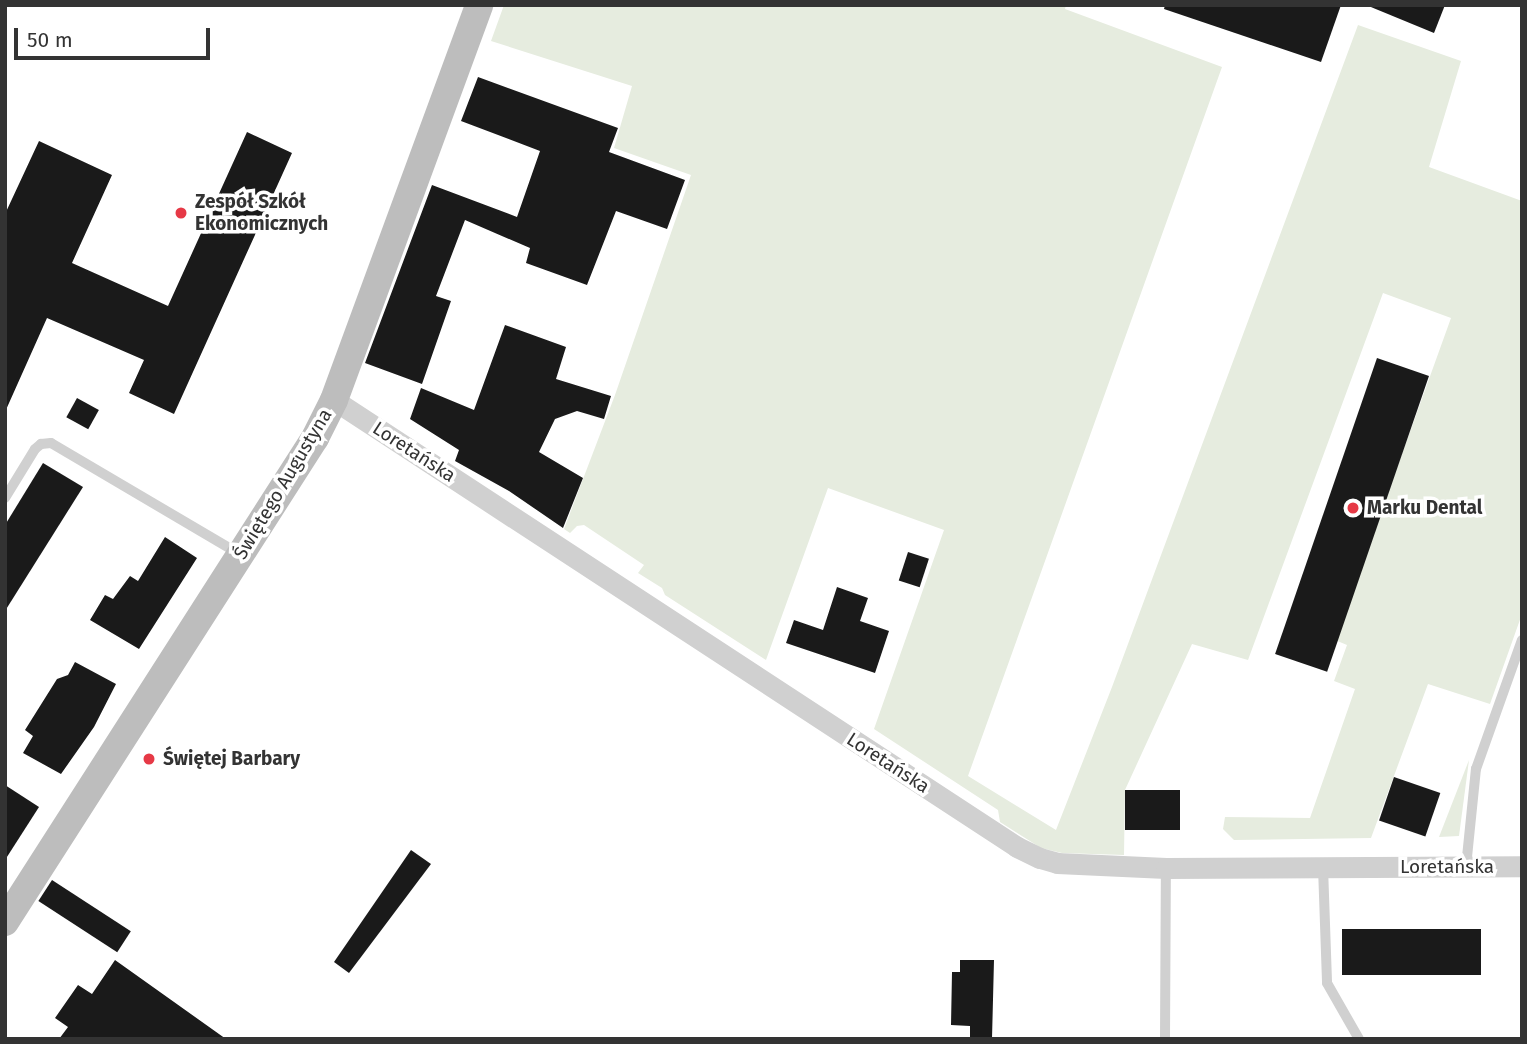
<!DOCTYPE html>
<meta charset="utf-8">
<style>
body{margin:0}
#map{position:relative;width:1527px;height:1044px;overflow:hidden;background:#fff;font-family:"Fira Sans",sans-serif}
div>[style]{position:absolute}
.green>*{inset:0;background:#e6ecdf}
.building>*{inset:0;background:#1a1a1a;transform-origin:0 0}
.lane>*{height:10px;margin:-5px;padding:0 5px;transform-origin:5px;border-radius:5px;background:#d0d0d0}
.street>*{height:21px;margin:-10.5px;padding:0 10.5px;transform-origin:10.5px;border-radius:10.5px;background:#d0d0d0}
.secondary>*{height:28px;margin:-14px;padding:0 14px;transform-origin:14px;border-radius:14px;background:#bdbdbd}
.dots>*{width:19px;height:19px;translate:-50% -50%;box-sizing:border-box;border:4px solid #fff;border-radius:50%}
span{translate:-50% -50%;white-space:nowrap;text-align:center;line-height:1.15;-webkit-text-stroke:7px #fff;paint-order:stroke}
.poi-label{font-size:19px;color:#333;font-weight:700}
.left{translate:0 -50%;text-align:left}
.street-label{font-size:19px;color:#333}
.frame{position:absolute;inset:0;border:7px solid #333;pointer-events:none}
.scale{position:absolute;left:14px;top:28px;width:196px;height:32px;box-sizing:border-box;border:4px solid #333;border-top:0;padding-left:9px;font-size:21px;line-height:24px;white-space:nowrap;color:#333;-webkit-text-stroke:5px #fff;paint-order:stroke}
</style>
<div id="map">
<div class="green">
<i style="clip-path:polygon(504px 5px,1066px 5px,1065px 9px,1222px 67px,968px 776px,1056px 830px,1112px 687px,1358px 25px,1461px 61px,1429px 167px,1522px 201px,1522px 614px,1490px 704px,1428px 684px,1371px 838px,1234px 840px,1223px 829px,1225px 817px,1310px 818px,1355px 689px,1334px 681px,1347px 645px,1335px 640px,1451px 318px,1383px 293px,1248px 660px,1192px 644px,1125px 790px,1124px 855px,1062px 853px,1041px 848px,1000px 822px,998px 810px,874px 729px,944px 530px,828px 488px,766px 660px,665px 595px,662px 588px,638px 573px,644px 565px,584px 525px,577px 526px,570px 533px,564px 529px,615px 395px,691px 175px,614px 148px,632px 86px,491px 41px)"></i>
<i style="clip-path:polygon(1469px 760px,1459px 836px,1439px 837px)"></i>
</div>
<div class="building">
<i style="clip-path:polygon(1165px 5px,1341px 5px,1321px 62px,1164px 9px)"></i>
<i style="clip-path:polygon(1366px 5px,1445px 5px,1434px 33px)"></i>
<i style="clip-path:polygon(478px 77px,618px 128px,609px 152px,685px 180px,667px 229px,616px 211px,587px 285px,526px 263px,530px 248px,465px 220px,436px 296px,451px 301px,422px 384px,365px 363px,432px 185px,517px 217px,540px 151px,461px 121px)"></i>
<i style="clip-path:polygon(247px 132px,292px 153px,174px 414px,129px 393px,144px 360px,47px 318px,5px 412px,5px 214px,39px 141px,112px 175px,72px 263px,168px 306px)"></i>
<i style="clip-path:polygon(505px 325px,566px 347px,556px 379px,611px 396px,604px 419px,577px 411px,555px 419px,539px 452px,583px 478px,563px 528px,509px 491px,455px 461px,459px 450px,410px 419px,421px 388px,474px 410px)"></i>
<i style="left:1377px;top:358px;width:55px;height:313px;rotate:19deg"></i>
<i style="left:77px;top:398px;width:25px;height:22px;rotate:29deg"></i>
<i style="clip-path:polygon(43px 463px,83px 487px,5px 611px,5px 525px)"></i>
<i style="clip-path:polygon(165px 537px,197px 558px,139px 649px,90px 620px,105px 595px,113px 599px,130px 576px,138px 581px)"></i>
<i style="left:908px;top:552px;width:22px;height:30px;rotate:18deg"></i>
<i style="clip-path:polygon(837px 587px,868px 598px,860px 621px,889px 631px,875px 673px,786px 643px,794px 620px,823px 630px)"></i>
<i style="clip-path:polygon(75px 662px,116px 684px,94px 727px,61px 774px,23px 753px,33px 736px,25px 730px,57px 679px,68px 675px)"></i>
<i style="left:1394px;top:777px;width:49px;height:46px;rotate:19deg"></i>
<i style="clip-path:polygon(5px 785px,39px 807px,5px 860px)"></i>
<i style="left:1125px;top:790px;width:55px;height:40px"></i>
<i style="clip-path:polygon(411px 850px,431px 864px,349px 973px,334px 962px)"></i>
<i style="left:52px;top:880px;width:94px;height:25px;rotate:33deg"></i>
<i style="left:1342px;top:929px;width:139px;height:46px"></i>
<i style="clip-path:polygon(115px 960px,226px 1039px,59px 1039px,68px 1027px,55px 1018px,78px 985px,92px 994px)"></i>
<i style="clip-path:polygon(960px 960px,994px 960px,992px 1039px,970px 1039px,970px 1026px,951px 1025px,952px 972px,960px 972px)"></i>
</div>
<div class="lane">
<i style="left:5px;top:498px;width:57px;rotate:-58.5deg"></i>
<i style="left:35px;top:449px;width:8px;rotate:-40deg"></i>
<i style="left:41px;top:444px;width:10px;rotate:-6deg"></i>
<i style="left:51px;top:443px;width:217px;rotate:30.5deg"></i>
<i style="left:1323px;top:867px;width:116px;rotate:88deg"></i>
<i style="left:1327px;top:983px;width:64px;rotate:60.3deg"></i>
<i style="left:1466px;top:867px;width:99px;rotate:-84.2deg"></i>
<i style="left:1476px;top:769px;width:137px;rotate:-70.4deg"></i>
<i style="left:1165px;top:1039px;width:171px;rotate:-89.7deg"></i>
</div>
<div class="street">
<i style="left:334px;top:400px;width:816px;rotate:33.2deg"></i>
<i style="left:1017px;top:847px;width:25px;rotate:26deg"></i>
<i style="left:1040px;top:858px;width:18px;rotate:16deg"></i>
<i style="left:1057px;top:863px;width:109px;rotate:2.6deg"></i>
<i style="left:1166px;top:868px;width:356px;rotate:-0.3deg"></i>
</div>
<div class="secondary">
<i style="left:5px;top:922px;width:575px;rotate:-57.36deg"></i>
<i style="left:315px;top:438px;width:42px;rotate:-63.4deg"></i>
<i style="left:334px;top:400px;width:421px;rotate:-69.8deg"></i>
</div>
<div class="dots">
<i style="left:181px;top:213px;background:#e63946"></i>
<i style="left:1353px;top:508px;background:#e63946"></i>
<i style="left:149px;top:759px;background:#e63946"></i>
</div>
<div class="poi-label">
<span class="left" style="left:195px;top:213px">Zespół Szkół<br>Ekonomicznych</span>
<span class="left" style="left:1367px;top:508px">Marku Dental</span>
<span class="left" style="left:163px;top:759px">Świętej Barbary</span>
</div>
<div class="street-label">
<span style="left:414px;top:452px;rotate:33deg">Loretańska</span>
<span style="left:283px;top:484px;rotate:-59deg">Świętego Augustyna</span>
<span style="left:888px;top:763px;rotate:33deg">Loretańska</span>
<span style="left:1447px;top:867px">Loretańska</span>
</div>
<div class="frame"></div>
<div class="scale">50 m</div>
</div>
